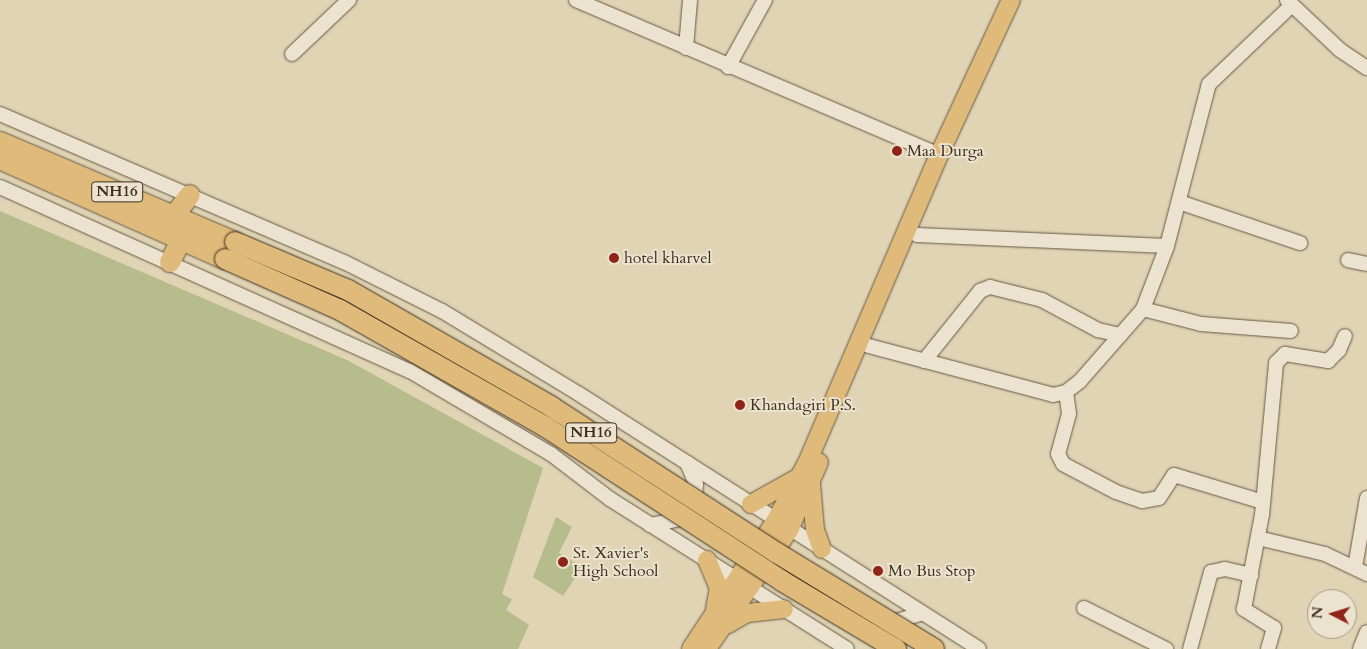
<!DOCTYPE html>
<style>
body{margin:0}
#map{position:relative;width:1367px;height:649px;overflow:hidden;background:#e0d4b5;font-family:Cardo,serif}
div>[style]{position:absolute}
.green>*{inset:0;background:#b6bc8b}
.roads{filter:drop-shadow(0 0 1px #665842) drop-shadow(0 0 1px #665842)}
.minor>*{height:14px;margin:-7px;padding:0 7px;transform-origin:7px;border-radius:7px;background:#ebe3cf}
.major>*{height:18px;margin:-9px;padding:0 9px;transform-origin:9px;border-radius:9px;background:#e0ba7a}
.highway>*{height:20px;margin:-10px;padding:0 10px;transform-origin:10px;border-radius:10px;background:#e0ba7a}
.bridges{filter:drop-shadow(0 0 1px #3d2e1b) drop-shadow(0 0 1px #3d2e1b)}
.highway-bridge>*{height:20px;margin:-10px;padding:0 10px;transform-origin:10px;border-radius:10px;background:#e0ba7a}
.dots>*{width:14px;height:14px;translate:-50% -50%;box-sizing:border-box;border:2px solid #ebe3cf;border-radius:50%}
span{translate:-50% -50%;white-space:nowrap;text-align:center;line-height:1.15;-webkit-text-stroke:4px #ebe3cf;paint-order:stroke}
.shield-label span{padding:1px 4px;background:#ebe3cf;border:1px solid;border-radius:4px;-webkit-text-stroke-width:0}
.shield-label{font-size:15px;color:#3d2e1b;font-weight:700}
.poi-label{font-size:16px;color:#3d2e1b}
.left{translate:0 -50%;text-align:left}
.north{position:absolute;left:1307px;top:589px;width:50px;height:50px;box-sizing:border-box;background:#ebe3cf;border:1px solid #a59b87;border-radius:50%;rotate:275deg;font-size:14px;font-weight:700;line-height:20px;text-align:center;color:#3d2e1b}
.north::after{content:'';display:block;margin:auto;width:18px;height:22px;background:#8f2418;clip-path:polygon(50% 0,100% 100%,50% 72%,0 100%)}
</style>
<div id="map">
<div class="green">
<i style="clip-path:polygon(0 211px,347px 360px,543px 468px,502px 594px,512px 599px,506px 610px,529px 625px,518px 649px,0 649px)"></i>
<i style="clip-path:polygon(556px 517px,572px 527px,559px 553px,582px 567px,563px 596px,533px 577px)"></i>
</div>
<div class="roads">
<div class="minor">
<i style="left:576px;top:0;width:395px;rotate:23.1deg"></i>
<i style="left:1287px;top:0;width:73px;rotate:43.3deg"></i>
<i style="left:1340px;top:50px;width:32px;rotate:34deg"></i>
<i style="left:686px;top:48px;width:48px;rotate:-85.2deg"></i>
<i style="left:292px;top:54px;width:79px;rotate:-43.5deg"></i>
<i style="left:728px;top:67px;width:77px;rotate:-61.1deg"></i>
<i style="left:0;top:114px;width:374px;rotate:23.3deg"></i>
<i style="left:344px;top:262px;width:110px;rotate:26.6deg"></i>
<i style="left:442px;top:311px;width:160px;rotate:31.2deg"></i>
<i style="left:579px;top:394px;width:474px;rotate:32.5deg"></i>
<i style="left:0;top:187px;width:449px;rotate:24.2deg"></i>
<i style="left:410px;top:371px;width:164px;rotate:30.5deg"></i>
<i style="left:551px;top:454px;width:74px;rotate:37.3deg"></i>
<i style="left:610px;top:499px;width:280px;rotate:32.3deg"></i>
<i style="left:1179px;top:202px;width:128px;rotate:18.7deg"></i>
<i style="left:917px;top:235px;width:250px;rotate:2.5deg"></i>
<i style="left:1348px;top:260px;width:19px;rotate:12deg"></i>
<i style="left:1143px;top:309px;width:60px;rotate:14.5deg"></i>
<i style="left:1201px;top:324px;width:90px;rotate:4.4deg"></i>
<i style="left:869px;top:346px;width:190px;rotate:14.9deg"></i>
<i style="left:1053px;top:395px;width:13px;rotate:-13deg"></i>
<i style="left:1066px;top:392px;width:18px;rotate:-38deg"></i>
<i style="left:1080px;top:381px;width:96px;rotate:-48.8deg"></i>
<i style="left:1143px;top:309px;width:67px;rotate:-69.1deg"></i>
<i style="left:1167px;top:246px;width:167px;rotate:-75.5deg"></i>
<i style="left:1209px;top:84px;width:113px;rotate:-43.6deg"></i>
<i style="left:924px;top:361px;width:90px;rotate:-51.3deg"></i>
<i style="left:980px;top:291px;width:11px;rotate:-22deg"></i>
<i style="left:990px;top:287px;width:54px;rotate:14deg"></i>
<i style="left:1042px;top:300px;width:64px;rotate:28.2deg"></i>
<i style="left:1098px;top:330px;width:23px;rotate:13deg"></i>
<i style="left:1066px;top:392px;width:22px;rotate:82deg"></i>
<i style="left:1069px;top:414px;width:41px;rotate:105.4deg"></i>
<i style="left:1058px;top:454px;width:11px;rotate:63deg"></i>
<i style="left:1063px;top:464px;width:60px;rotate:27.8deg"></i>
<i style="left:1116px;top:492px;width:28px;rotate:19deg"></i>
<i style="left:1142px;top:501px;width:17px;rotate:-10deg"></i>
<i style="left:1159px;top:498px;width:27px;rotate:-57deg"></i>
<i style="left:1174px;top:475px;width:93px;rotate:16.9deg"></i>
<i style="left:650px;top:525px;width:32px;rotate:-11deg"></i>
<i style="left:681px;top:519px;width:12px;rotate:-48deg"></i>
<i style="left:689px;top:510px;width:13px;rotate:-63deg"></i>
<i style="left:695px;top:498px;width:14px;rotate:-86deg"></i>
<i style="left:696px;top:484px;width:23px;rotate:-113deg"></i>
<i style="left:1258px;top:538px;width:69px;rotate:13.4deg"></i>
<i style="left:1325px;top:554px;width:47px;rotate:25.5deg"></i>
<i style="left:1355px;top:567px;width:70px;rotate:-80.1deg"></i>
<i style="left:1084px;top:608px;width:92px;rotate:26.6deg"></i>
<i style="left:888px;top:628px;width:11px;rotate:-38deg"></i>
<i style="left:897px;top:621px;width:27px;rotate:-17deg"></i>
<i style="left:1190px;top:649px;width:80px;rotate:-74.7deg"></i>
<i style="left:1211px;top:572px;width:14px;rotate:-12deg"></i>
<i style="left:1225px;top:569px;width:27px;rotate:13deg"></i>
<i style="left:1268px;top:649px;width:22px;rotate:-74deg"></i>
<i style="left:1274px;top:628px;width:36px;rotate:-148deg"></i>
<i style="left:1244px;top:609px;width:96px;rotate:-79.2deg"></i>
<i style="left:1262px;top:515px;width:153px;rotate:-84.7deg"></i>
<i style="left:1276px;top:363px;width:13px;rotate:-45deg"></i>
<i style="left:1285px;top:354px;width:44px;rotate:9.2deg"></i>
<i style="left:1328px;top:361px;width:16px;rotate:-45deg"></i>
<i style="left:1339px;top:350px;width:15px;rotate:-67deg"></i>
<i style="left:1360px;top:649px;width:18px;rotate:-68deg"></i>
</div>
<div class="major">
<i style="left:811px;top:484px;width:46px;rotate:85deg"></i>
<i style="left:815px;top:530px;width:20px;rotate:70deg"></i>
<i style="left:751px;top:504px;width:51px;rotate:-29.1deg"></i>
<i style="left:707px;top:560px;width:30px;rotate:67deg"></i>
<i style="left:719px;top:588px;width:20px;rotate:101deg"></i>
<i style="left:728px;top:624px;width:22px;rotate:-30deg"></i>
<i style="left:747px;top:613px;width:37px;rotate:-6deg"></i>
<i style="left:691px;top:649px;width:154px;rotate:-56.6deg"></i>
<i style="left:776px;top:520px;width:65px;rotate:-61.5deg"></i>
<i style="left:807px;top:463px;width:335px;rotate:-66.8deg"></i>
<i style="left:939px;top:155px;width:171px;rotate:-65.1deg"></i>
<i style="left:707px;top:649px;width:145px;rotate:-55.4deg"></i>
<i style="left:789px;top:530px;width:74px;rotate:-66.2deg"></i>
</div>
<div class="highway">
<i style="left:0;top:142px;width:255px;rotate:23.1deg"></i>
<i style="left:0;top:159px;width:246px;rotate:24deg"></i>
<i style="left:174px;top:216px;width:26px;rotate:-53deg"></i>
<i style="left:170px;top:262px;width:25px;rotate:-63deg"></i>
</div>
</div>
<div class="bridges">
<div class="highway-bridge">
<i style="left:235px;top:242px;width:123px;rotate:23deg"></i>
<i style="left:348px;top:290px;width:235px;rotate:29.8deg"></i>
<i style="left:552px;top:407px;width:268px;rotate:33deg"></i>
<i style="left:777px;top:553px;width:184px;rotate:31.4deg"></i>
<i style="left:225px;top:259px;width:126px;rotate:23.9deg"></i>
<i style="left:340px;top:310px;width:237px;rotate:29.6deg"></i>
<i style="left:546px;top:427px;width:282px;rotate:33.1deg"></i>
<i style="left:782px;top:581px;width:133px;rotate:30.8deg"></i>
</div>
</div>
<div class="dots">
<i style="left:897px;top:151px;background:#8f2418"></i>
<i style="left:614px;top:258px;background:#8f2418"></i>
<i style="left:740px;top:405px;background:#8f2418"></i>
<i style="left:563px;top:562px;background:#8f2418"></i>
<i style="left:878px;top:571px;background:#8f2418"></i>
</div>
<div class="shield-label">
<span style="left:117px;top:192px">NH16</span>
<span style="left:591px;top:433px">NH16</span>
</div>
<div class="poi-label">
<span class="left" style="left:907px;top:151px">Maa Durga</span>
<span class="left" style="left:624px;top:258px">hotel kharvel</span>
<span class="left" style="left:750px;top:405px">Khandagiri P.S.</span>
<span class="left" style="left:573px;top:562px">St. Xavier's<br>High School</span>
<span class="left" style="left:888px;top:571px">Mo Bus Stop</span>
</div>
<div class="north">N</div>
</div>
